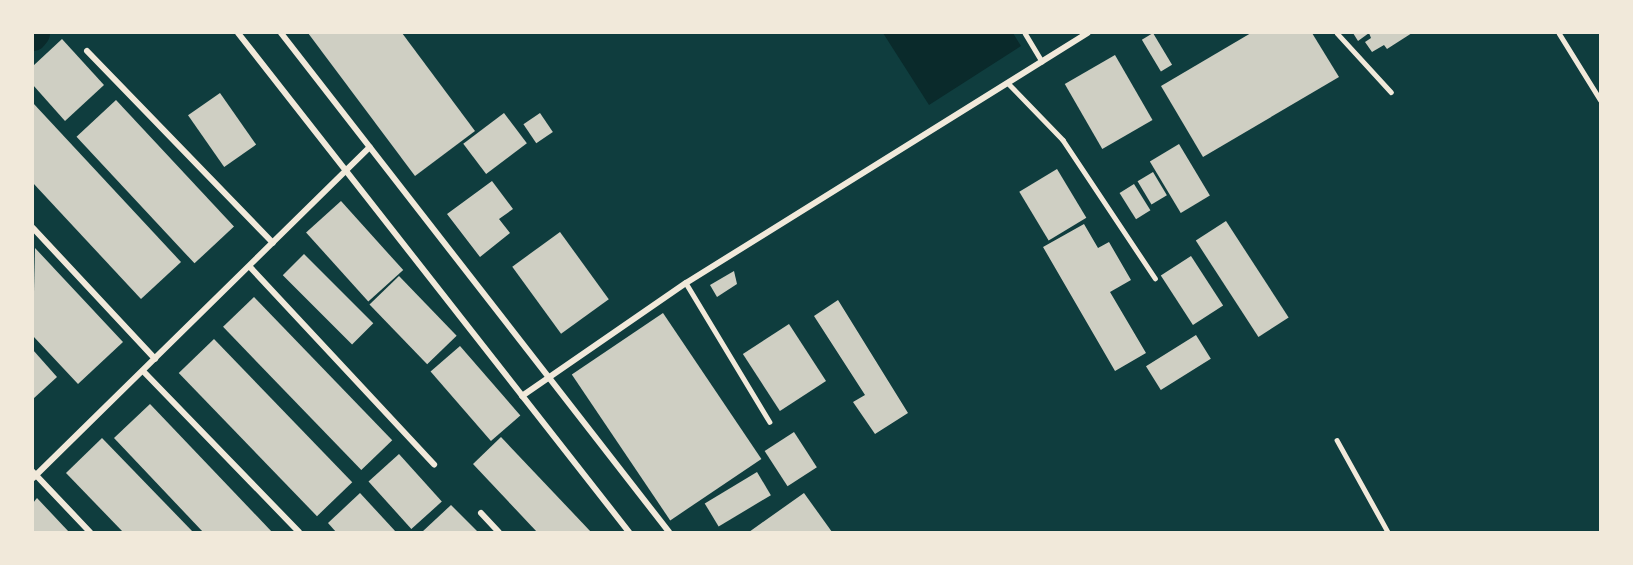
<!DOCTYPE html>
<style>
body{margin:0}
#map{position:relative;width:1633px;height:565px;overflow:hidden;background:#0f3d3e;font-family:"Roboto Condensed",sans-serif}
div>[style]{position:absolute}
.water>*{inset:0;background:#0a2a2b}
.canal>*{height:27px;margin:-13.5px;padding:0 13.5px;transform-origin:13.5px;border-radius:13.5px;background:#0a2a2b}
.building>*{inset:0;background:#cfcfc3;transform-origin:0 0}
.service>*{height:4.5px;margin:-2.25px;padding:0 2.25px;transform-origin:2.25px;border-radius:2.25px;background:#f1e9da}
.minor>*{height:6px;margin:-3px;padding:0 3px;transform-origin:3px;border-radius:3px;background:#f1e9da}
span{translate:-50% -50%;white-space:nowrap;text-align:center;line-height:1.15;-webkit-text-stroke:4.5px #f1e9da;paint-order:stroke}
.frame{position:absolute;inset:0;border:34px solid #f1e9da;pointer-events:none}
</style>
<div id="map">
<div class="water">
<i style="clip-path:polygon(883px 33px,1013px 33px,1021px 46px,929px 105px)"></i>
</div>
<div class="canal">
<i style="left:33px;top:37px;width:5px;rotate:-53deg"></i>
</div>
<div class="building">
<i style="clip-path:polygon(308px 33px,402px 33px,475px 131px,415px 176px)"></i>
<i style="left:1153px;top:33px;width:37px;height:13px;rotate:59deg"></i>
<i style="clip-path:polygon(1251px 33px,1312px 33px,1339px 77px,1203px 157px,1161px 86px)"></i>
<i style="clip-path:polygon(1353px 33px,1412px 33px,1387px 49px,1384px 45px,1372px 52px,1365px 42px,1371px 38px,1369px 33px,1358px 41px)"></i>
<i style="clip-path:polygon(62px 39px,104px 85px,65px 121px,33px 85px,33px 66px)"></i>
<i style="left:1115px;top:55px;width:75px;height:58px;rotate:60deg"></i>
<i style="left:220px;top:93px;width:63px;height:39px;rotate:55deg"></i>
<i style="left:116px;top:100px;width:173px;height:54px;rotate:47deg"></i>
<i style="clip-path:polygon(33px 103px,181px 262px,141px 299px,33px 183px)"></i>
<i style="left:504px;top:113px;width:38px;height:51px;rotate:53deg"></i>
<i style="left:540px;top:113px;width:23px;height:20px;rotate:56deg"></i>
<i style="left:1179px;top:144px;width:60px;height:34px;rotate:59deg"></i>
<i style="left:1057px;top:169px;width:57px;height:44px;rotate:59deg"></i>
<i style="left:1153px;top:172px;width:27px;height:18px;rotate:59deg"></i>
<i style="clip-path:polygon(492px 181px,513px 209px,499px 219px,510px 233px,480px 257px,447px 214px)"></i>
<i style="left:1134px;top:184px;width:31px;height:17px;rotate:58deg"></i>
<i style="left:341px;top:201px;width:93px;height:47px;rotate:48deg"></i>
<i style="left:1226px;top:221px;width:115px;height:36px;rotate:57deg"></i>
<i style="clip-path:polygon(1084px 224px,1098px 248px,1109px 242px,1131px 280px,1110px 292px,1146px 353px,1115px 371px,1043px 247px)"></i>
<i style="left:560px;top:232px;width:83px;height:59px;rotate:54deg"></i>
<i style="clip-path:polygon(35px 248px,123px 342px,78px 384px,33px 336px)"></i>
<i style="left:304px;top:254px;width:98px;height:30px;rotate:45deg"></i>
<i style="left:1191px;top:256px;width:59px;height:36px;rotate:57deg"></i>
<i style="clip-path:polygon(734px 271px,737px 284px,717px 297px,710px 285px)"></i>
<i style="left:399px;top:276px;width:83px;height:41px;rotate:46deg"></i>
<i style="left:254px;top:297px;width:199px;height:43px;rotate:46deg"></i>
<i style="clip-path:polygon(838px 300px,908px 413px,875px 434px,853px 402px,865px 395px,814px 316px)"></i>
<i style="left:663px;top:313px;width:176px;height:110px;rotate:56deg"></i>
<i style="left:789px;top:324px;width:68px;height:55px;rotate:57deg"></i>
<i style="left:1196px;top:335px;width:28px;height:59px;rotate:58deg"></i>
<i style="left:214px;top:339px;width:199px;height:49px;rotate:46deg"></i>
<i style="left:460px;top:346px;width:92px;height:39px;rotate:49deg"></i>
<i style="clip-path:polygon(33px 350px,57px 377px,33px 399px)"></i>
<i style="clip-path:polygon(150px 404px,272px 532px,203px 532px,114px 438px)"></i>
<i style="left:794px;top:432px;width:42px;height:35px;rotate:57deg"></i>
<i style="clip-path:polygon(501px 437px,591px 532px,537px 532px,473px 464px)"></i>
<i style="clip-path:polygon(102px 438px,193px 532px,123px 532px,66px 473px)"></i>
<i style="left:399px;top:454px;width:64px;height:41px;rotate:48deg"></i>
<i style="left:757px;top:472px;width:27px;height:61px;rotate:59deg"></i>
<i style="clip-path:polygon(360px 493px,396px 532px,336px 532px,328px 523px)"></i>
<i style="clip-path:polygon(804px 493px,832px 532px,749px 532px)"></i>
<i style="clip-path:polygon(37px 498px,69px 532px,33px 532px,33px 503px)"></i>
<i style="clip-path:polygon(451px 505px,478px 532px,422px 532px)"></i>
</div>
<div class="service">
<i style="left:1025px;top:33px;width:33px;rotate:59deg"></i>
<i style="left:1337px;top:33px;width:80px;rotate:47.5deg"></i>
<i style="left:1559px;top:33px;width:78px;rotate:58.2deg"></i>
<i style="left:1008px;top:83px;width:79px;rotate:46deg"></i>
<i style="left:1063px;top:140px;width:166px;rotate:56.3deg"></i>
<i style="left:686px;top:283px;width:162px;rotate:58.9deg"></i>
<i style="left:1337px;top:440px;width:105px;rotate:61deg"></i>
</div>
<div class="minor">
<i style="left:238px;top:33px;width:634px;rotate:51.92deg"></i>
<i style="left:281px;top:33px;width:632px;rotate:52.13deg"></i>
<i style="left:87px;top:51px;width:267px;rotate:45.9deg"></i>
<i style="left:33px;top:228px;width:179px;rotate:47deg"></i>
<i style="left:250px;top:267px;width:270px;rotate:47deg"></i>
<i style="left:143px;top:371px;width:224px;rotate:45.9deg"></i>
<i style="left:522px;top:396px;width:199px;rotate:-34.6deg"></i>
<i style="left:686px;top:283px;width:473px;rotate:-31.9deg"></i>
<i style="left:33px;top:472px;width:83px;rotate:46.5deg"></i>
<i style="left:33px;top:478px;width:472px;rotate:-44.5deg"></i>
<i style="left:481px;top:513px;width:26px;rotate:47deg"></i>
</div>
<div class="frame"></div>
</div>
